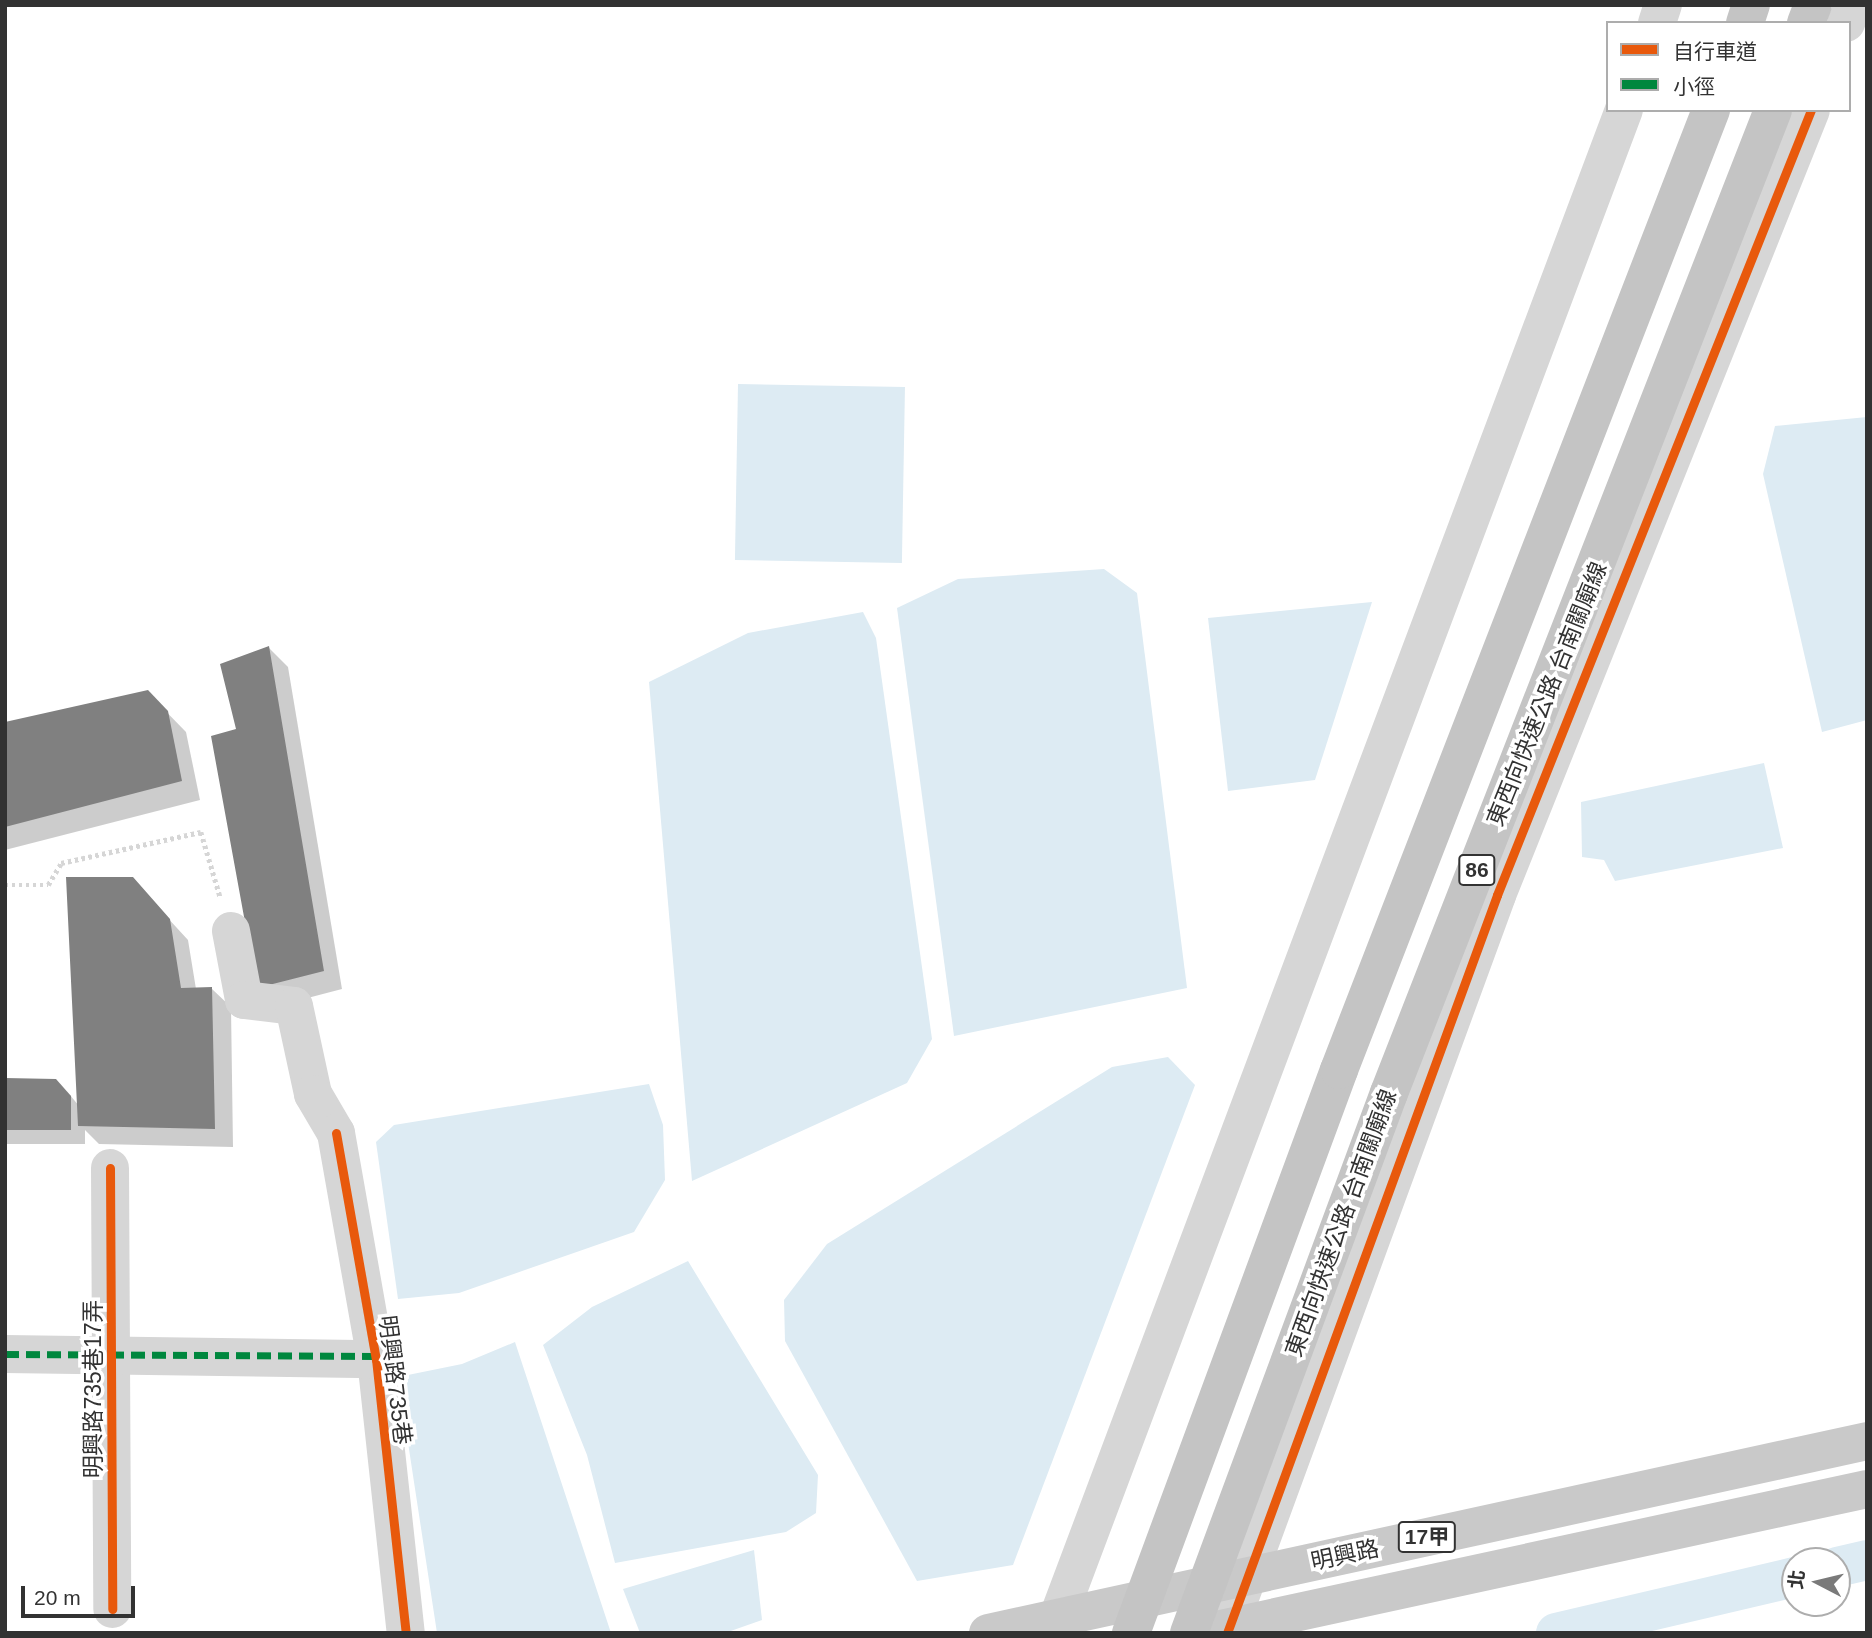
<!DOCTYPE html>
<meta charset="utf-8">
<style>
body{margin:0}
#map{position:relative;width:1872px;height:1638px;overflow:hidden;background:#fff;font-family:Arial,"Noto Sans TC",sans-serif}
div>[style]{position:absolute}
.water>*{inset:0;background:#ddebf3;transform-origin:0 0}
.shadow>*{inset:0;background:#0003}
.canal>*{height:40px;margin:-20px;padding:0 20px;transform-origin:20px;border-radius:20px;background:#ddebf3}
.building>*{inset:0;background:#808080}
.path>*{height:4.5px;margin-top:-2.25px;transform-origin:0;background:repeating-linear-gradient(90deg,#d6d6d6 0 3.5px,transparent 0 7px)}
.minor>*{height:38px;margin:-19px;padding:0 19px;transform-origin:19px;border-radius:19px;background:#d6d6d6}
.major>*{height:38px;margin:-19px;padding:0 19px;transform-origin:19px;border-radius:19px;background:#c9c9c9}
.highway>*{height:38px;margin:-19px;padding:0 19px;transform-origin:19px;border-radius:19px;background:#c4c4c4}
.highway-bridge>*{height:38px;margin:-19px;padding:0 19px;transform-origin:19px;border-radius:19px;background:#c4c4c4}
.quiet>*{height:7px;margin-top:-3.5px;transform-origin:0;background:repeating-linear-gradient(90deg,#00873e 0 14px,transparent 0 21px)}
.cycleway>*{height:9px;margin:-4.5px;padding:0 4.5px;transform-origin:4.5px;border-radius:4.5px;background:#e8590c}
span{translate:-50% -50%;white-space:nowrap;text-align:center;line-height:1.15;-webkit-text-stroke:7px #fff;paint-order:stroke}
.shield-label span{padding:2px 5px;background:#fff;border:2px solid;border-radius:5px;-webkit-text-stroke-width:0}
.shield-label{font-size:21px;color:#323232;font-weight:700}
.street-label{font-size:23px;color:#323232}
.frame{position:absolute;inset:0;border:7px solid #323232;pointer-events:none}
.legend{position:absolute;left:1606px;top:21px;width:245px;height:91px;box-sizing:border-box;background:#fff;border:2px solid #adadad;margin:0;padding:9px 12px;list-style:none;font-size:21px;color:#323232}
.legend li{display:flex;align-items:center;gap:14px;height:35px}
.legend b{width:35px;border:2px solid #adadad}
.north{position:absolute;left:1781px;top:1547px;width:70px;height:70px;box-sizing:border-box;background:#fff;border:2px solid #adadad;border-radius:50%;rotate:277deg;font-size:19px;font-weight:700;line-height:28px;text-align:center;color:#323232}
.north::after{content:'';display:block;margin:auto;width:24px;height:32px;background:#7a7a7a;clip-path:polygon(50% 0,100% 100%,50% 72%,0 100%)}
.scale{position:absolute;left:21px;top:1586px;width:114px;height:32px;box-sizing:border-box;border:4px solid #323232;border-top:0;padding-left:9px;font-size:21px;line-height:24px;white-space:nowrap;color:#323232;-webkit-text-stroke:5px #fff;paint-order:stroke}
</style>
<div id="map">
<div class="water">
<i style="left:738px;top:384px;width:167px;height:176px;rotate:1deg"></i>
<i style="clip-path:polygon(1867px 417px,1867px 720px,1822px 732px,1763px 474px,1775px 426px)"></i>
<i style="clip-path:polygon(1104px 569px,1137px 593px,1187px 988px,954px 1036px,897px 608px,958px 579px)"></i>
<i style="clip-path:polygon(1372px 602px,1315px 780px,1228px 791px,1208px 618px)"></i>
<i style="clip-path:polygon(863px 612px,876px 638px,932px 1039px,907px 1083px,692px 1181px,649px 682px,748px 633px)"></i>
<i style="clip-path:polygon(1764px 763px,1783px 848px,1615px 881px,1604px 860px,1582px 857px,1581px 802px)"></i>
<i style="clip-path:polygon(1168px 1057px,1195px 1085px,1013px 1565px,917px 1581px,785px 1341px,784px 1300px,827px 1244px,1112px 1067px)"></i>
<i style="clip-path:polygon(649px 1084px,663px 1125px,665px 1180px,634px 1232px,459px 1293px,398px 1299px,376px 1142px,394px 1125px)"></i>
<i style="clip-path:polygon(688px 1261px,818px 1475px,816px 1513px,786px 1532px,615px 1563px,587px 1455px,543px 1345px,592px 1307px)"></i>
<i style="clip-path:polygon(515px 1342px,611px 1633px,437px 1633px,398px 1377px,462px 1364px)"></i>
<i style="clip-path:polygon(754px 1550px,762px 1620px,725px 1633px,640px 1633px,623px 1589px)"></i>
</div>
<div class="shadow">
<i style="clip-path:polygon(269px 648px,288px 667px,342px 989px,277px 1006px,258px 987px,238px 730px)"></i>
<i style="clip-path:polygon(147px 692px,186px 732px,200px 800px,5px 850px,5px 724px)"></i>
<i style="clip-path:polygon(132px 879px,188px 940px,196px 989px,212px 989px,231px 1007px,233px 1147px,99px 1144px,85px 1130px,85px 1144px,5px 1144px,5px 1080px,70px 1095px,79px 1106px)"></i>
</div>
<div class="canal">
<i style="left:1837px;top:1567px;width:31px;rotate:-13deg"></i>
<i style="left:1556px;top:1633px;width:245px;rotate:-13.2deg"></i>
</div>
<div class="building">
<i style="clip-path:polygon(269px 646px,324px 971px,257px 988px,211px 736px,236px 729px,220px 664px)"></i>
<i style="clip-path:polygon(148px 690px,168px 711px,182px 781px,5px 827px,5px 722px)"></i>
<i style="clip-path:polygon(66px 877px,133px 877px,170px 919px,181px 988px,212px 987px,215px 1129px,78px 1126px)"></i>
<i style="clip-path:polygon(5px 1078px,56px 1079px,71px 1096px,71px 1130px,5px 1130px)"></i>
</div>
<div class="path">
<i style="left:5px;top:885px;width:43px"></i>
<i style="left:48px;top:885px;width:26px;rotate:-59deg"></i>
<i style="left:61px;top:863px;width:143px;rotate:-12.5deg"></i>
<i style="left:201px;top:832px;width:67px;rotate:73.5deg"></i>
</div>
<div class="minor">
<i style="left:1657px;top:23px;width:19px;rotate:-72deg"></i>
<i style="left:1846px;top:23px;width:19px;rotate:-69deg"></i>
<i style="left:231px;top:931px;width:70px;rotate:79.3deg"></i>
<i style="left:244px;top:1000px;width:50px;rotate:6.8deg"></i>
<i style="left:294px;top:1006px;width:90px;rotate:77.8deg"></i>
<i style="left:313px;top:1094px;width:45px;rotate:59.5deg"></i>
<i style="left:336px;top:1133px;width:230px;rotate:80deg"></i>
<i style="left:376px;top:1359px;width:276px;rotate:83.8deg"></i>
<i style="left:110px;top:1168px;width:441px;rotate:89.7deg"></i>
<i style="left:5px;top:1354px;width:371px;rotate:0.8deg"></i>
<i style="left:1052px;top:1633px;width:1627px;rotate:-69.42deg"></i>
<i style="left:1227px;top:1633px;width:786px;rotate:-69.9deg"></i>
<i style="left:1497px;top:895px;width:845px;rotate:-68.2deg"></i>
</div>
<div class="major">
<i style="left:988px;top:1633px;width:900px;rotate:-12.32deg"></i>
<i style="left:1202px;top:1633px;width:680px;rotate:-12.22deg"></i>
</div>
<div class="highway">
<i style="left:1745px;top:23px;width:19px;rotate:-72deg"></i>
<i style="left:1806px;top:23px;width:19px;rotate:-69deg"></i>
</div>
<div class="highway-bridge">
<i style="left:1131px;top:1633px;width:600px;rotate:-69.72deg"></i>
<i style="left:1339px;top:1070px;width:1030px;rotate:-68.82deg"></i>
<i style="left:1189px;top:1633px;width:576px;rotate:-69.68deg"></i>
<i style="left:1389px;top:1093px;width:1055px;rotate:-68.66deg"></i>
</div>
<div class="quiet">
<i style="left:5px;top:1354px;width:371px;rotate:0.3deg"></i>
</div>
<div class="cycleway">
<i style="left:336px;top:1133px;width:230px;rotate:80deg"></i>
<i style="left:376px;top:1359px;width:276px;rotate:83.8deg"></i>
<i style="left:110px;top:1168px;width:441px;rotate:89.7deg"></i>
<i style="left:1227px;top:1633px;width:786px;rotate:-69.9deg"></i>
<i style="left:1497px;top:895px;width:845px;rotate:-68.2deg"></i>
</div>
<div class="shield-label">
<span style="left:1477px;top:870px">86</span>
<span style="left:1427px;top:1537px">17甲</span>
</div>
<div class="street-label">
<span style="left:1547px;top:694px;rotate:-68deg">東西向快速公路 台南關廟線</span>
<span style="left:1341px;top:1223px;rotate:-70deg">東西向快速公路 台南關廟線</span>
<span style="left:395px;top:1380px;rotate:83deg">明興路735巷</span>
<span style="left:93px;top:1389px;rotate:-90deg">明興路735巷17弄</span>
<span style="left:1345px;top:1555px;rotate:-12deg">明興路</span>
</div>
<div class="frame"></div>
<ul class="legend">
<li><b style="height:9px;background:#e8590c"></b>自行車道</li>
<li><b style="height:9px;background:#00873e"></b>小徑</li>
</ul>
<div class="north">北</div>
<div class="scale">20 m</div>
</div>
